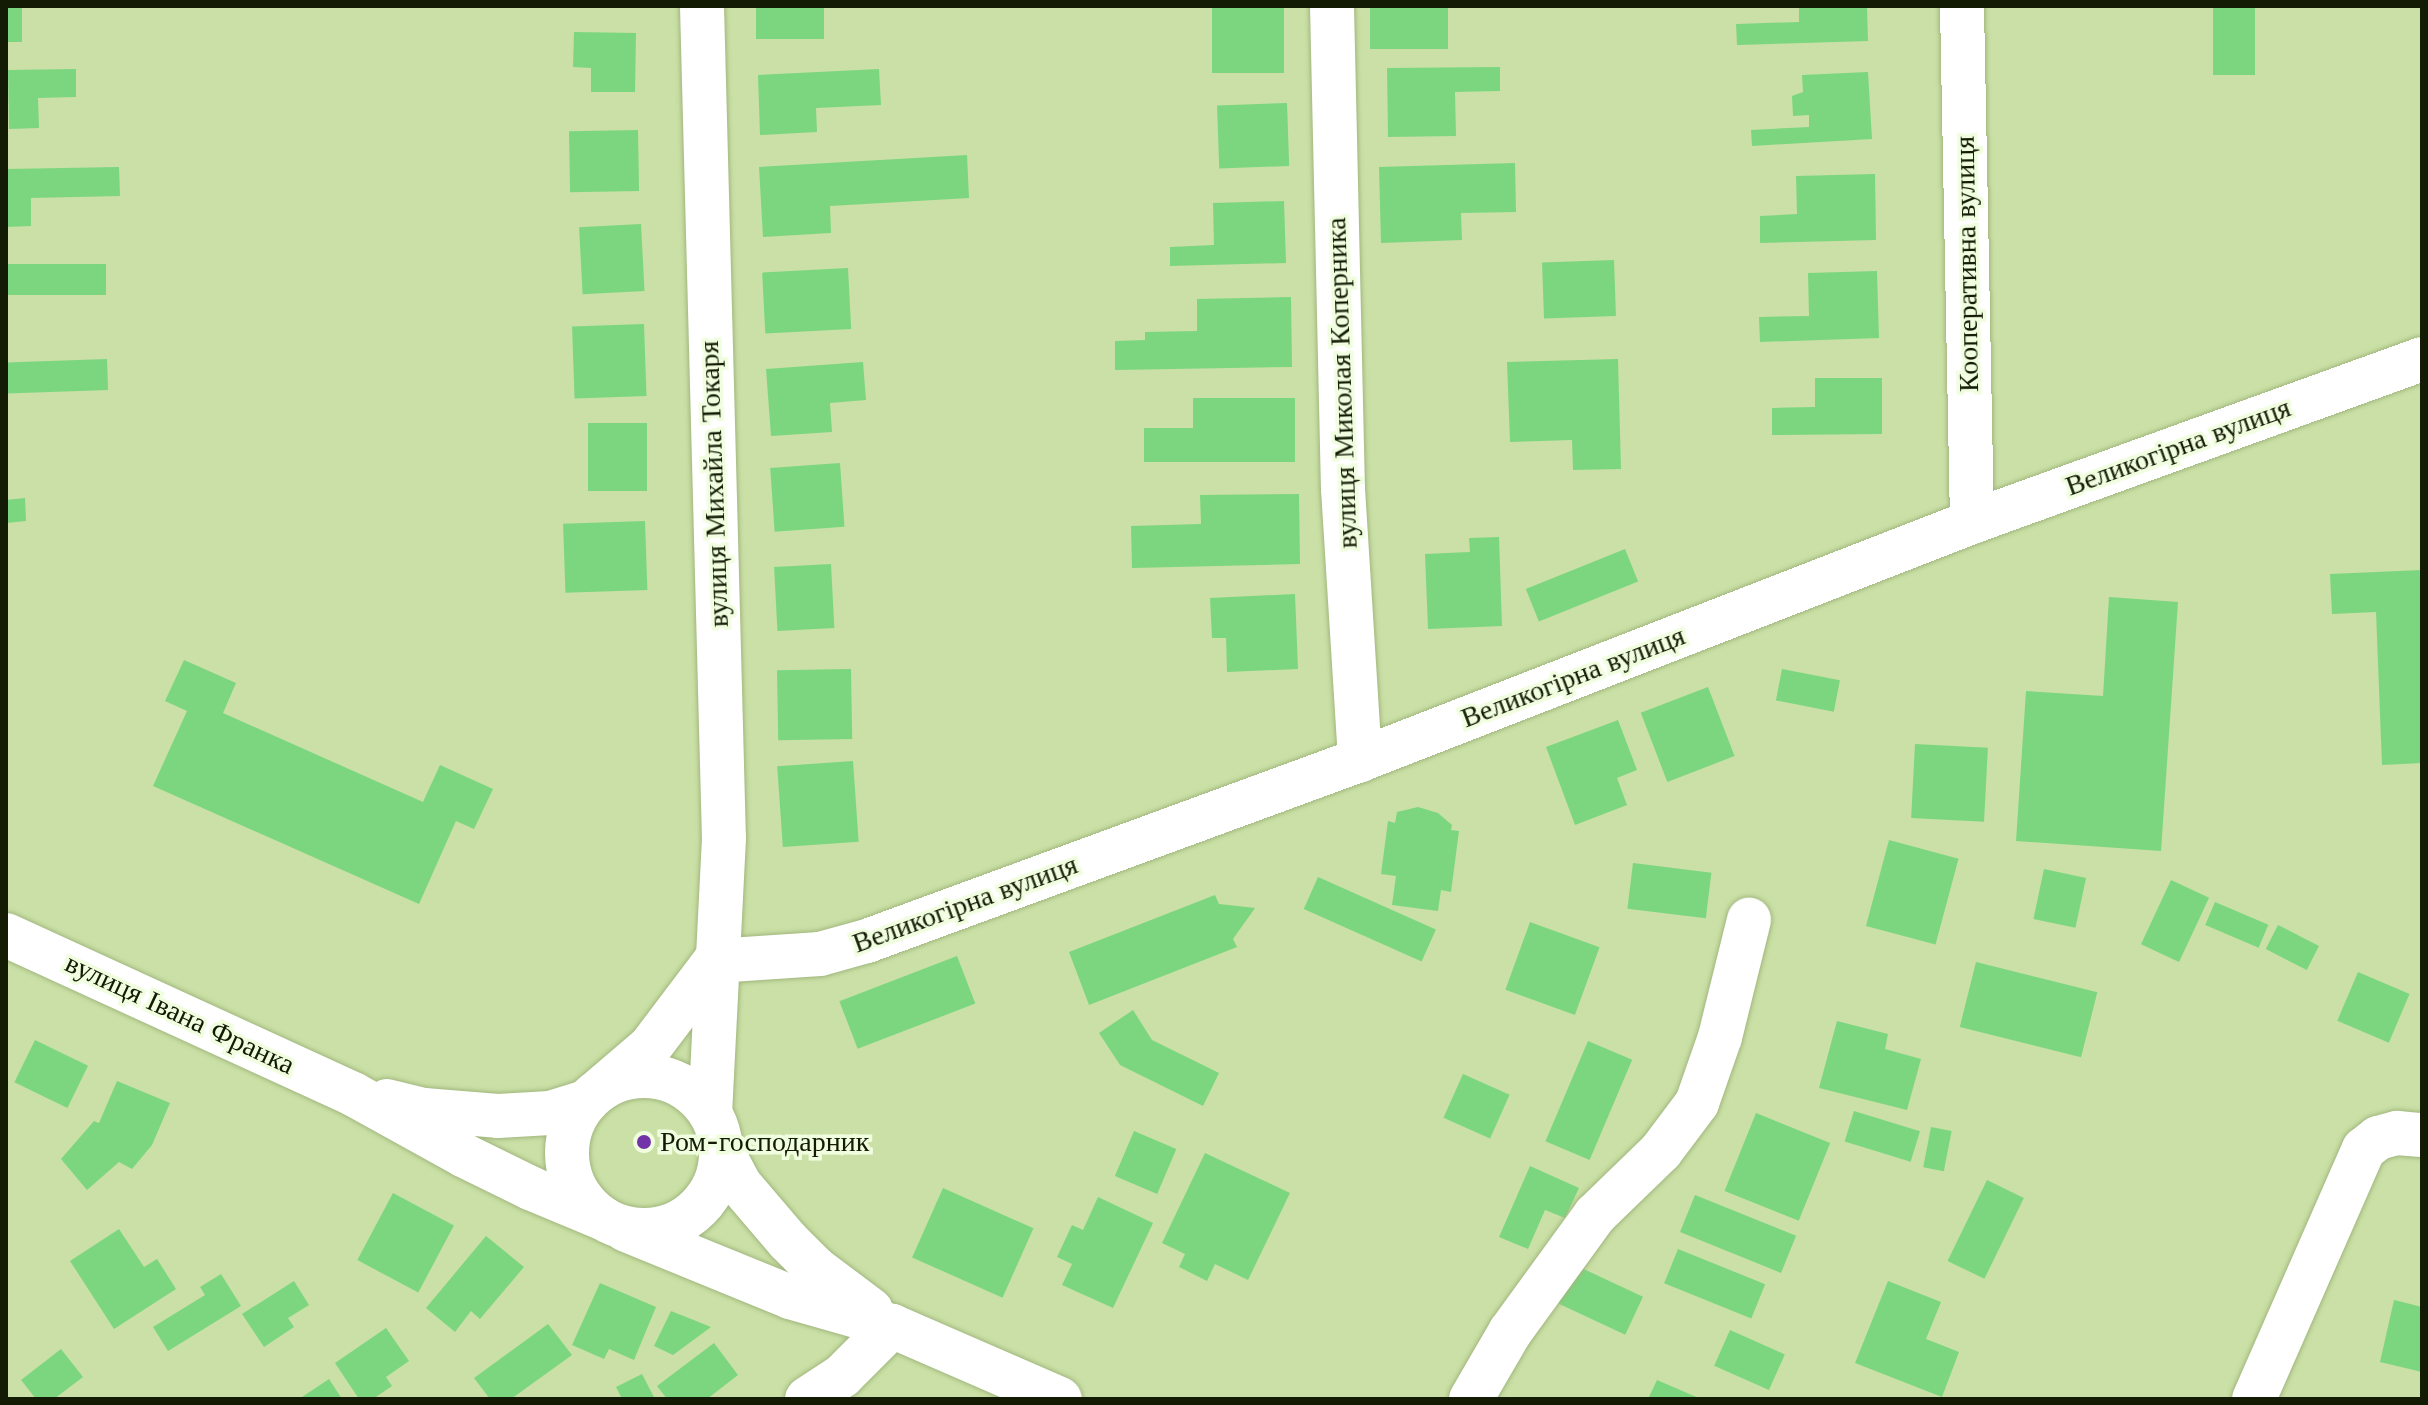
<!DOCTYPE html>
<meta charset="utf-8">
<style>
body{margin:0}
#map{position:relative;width:2428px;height:1405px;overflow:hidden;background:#cae0a6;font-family:"Libre Baskerville",serif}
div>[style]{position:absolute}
.building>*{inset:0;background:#7cd680;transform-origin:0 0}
.roads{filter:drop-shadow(0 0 2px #a1b77e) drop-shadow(0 0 2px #a1b77e)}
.minor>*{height:44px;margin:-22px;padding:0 22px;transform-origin:22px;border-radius:22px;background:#fff}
.major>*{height:44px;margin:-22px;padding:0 22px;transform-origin:22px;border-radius:22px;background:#fff}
.major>.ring{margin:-22px;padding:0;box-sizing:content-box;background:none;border:44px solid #fff;border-radius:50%}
.dots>*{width:22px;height:22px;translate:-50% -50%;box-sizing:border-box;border:4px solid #f1fddf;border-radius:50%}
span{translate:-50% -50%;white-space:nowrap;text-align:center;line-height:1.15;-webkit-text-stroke:7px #f1fddf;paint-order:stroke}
.street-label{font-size:28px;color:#131b05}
.poi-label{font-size:28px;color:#131b05}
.left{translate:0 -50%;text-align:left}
.frame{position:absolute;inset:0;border:8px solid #131b05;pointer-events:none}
</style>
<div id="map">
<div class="building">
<i style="left:6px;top:6px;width:16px;height:36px"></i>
<i style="left:756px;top:6px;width:68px;height:33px"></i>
<i style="left:1212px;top:6px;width:72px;height:67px"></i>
<i style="left:1370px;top:6px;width:78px;height:43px"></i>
<i style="clip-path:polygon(1799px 6px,1867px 6px,1868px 41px,1737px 45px,1736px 24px,1799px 22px)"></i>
<i style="left:2213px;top:6px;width:42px;height:69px"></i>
<i style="clip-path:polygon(574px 32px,636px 33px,635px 92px,591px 92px,591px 68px,573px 67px)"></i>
<i style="clip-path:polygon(1500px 67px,1500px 91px,1455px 92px,1456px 136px,1388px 137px,1387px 68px)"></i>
<i style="clip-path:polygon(76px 69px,76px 97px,38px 98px,39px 128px,9px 129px,8px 70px)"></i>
<i style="clip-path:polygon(879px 69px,881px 105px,816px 108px,817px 132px,760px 135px,758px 75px)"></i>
<i style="clip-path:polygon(1868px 72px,1872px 139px,1752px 146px,1751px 130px,1809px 127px,1809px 115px,1793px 116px,1792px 96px,1803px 92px,1802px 75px)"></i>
<i style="left:1287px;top:103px;width:63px;height:70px;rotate:88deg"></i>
<i style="left:638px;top:130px;width:61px;height:69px;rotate:89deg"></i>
<i style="clip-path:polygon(967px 155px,969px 198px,830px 206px,831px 233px,763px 237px,759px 167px)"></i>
<i style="clip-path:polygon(1515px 163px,1516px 212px,1461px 213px,1462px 240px,1381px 243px,1379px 167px)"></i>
<i style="clip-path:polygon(119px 167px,120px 196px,31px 198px,31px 226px,6px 227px,6px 169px)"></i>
<i style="clip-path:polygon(1875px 174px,1876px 240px,1760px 243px,1760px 216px,1797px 214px,1796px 176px)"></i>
<i style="clip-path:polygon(1284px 201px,1286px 263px,1170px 266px,1170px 247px,1214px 245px,1213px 203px)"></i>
<i style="left:641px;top:224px;width:67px;height:62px;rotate:87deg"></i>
<i style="left:1614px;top:260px;width:56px;height:72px;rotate:88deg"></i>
<i style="left:106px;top:264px;width:31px;height:100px;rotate:90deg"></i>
<i style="left:848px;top:268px;width:61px;height:86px;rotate:87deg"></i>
<i style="clip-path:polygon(1877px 271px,1879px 338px,1760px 342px,1759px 317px,1809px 316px,1808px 273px)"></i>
<i style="clip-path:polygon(1291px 297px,1292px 367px,1115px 370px,1115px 341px,1145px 340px,1145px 332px,1197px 331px,1197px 299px)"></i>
<i style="left:644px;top:324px;width:72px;height:72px;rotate:88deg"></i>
<i style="left:107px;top:359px;width:31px;height:101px;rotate:88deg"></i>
<i style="clip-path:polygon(1618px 359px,1621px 469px,1573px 470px,1572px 440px,1510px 442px,1507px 362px)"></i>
<i style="clip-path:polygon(863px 362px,866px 400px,830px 403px,832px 432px,771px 436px,766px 369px)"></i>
<i style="clip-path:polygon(1815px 378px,1882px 378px,1882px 434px,1772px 435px,1772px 408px,1815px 407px)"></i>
<i style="clip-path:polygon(1193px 398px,1295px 398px,1295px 462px,1144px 462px,1144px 428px,1193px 428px)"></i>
<i style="left:588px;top:423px;width:59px;height:68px"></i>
<i style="left:840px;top:463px;width:64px;height:70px;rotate:86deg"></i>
<i style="clip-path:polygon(1299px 494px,1300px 564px,1132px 568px,1131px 526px,1201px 524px,1200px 495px)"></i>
<i style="clip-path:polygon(25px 498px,26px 521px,6px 523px,6px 500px)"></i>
<i style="left:645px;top:521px;width:69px;height:82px;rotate:88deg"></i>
<i style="clip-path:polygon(1499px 537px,1502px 626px,1428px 629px,1425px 554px,1470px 552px,1469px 538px)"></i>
<i style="left:1625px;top:549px;width:35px;height:107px;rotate:68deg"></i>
<i style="left:831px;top:564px;width:64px;height:57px;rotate:87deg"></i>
<i style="clip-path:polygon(2422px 570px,2422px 763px,2382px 765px,2376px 612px,2332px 614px,2330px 574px)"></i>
<i style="clip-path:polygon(1295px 594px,1298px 669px,1227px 672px,1226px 638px,1212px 638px,1210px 598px)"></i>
<i style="clip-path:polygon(2109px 597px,2178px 602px,2161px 851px,2016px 841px,2026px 691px,2103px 696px)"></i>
<i style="clip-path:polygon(184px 660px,236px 683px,223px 713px,423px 802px,440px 765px,493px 789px,474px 829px,456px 821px,419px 904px,153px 786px,187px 711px,165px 701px)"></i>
<i style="left:851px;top:669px;width:70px;height:74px;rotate:89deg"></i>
<i style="left:1782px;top:669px;width:59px;height:32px;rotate:11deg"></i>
<i style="left:1708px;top:687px;width:74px;height:72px;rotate:69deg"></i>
<i style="clip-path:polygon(1618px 720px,1637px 770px,1617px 778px,1627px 805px,1575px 825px,1546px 747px)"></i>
<i style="left:1915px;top:744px;width:73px;height:74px;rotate:3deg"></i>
<i style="left:853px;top:761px;width:81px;height:76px;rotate:86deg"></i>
<i style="clip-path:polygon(1418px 807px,1438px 813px,1452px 825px,1451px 830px,1459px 831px,1451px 892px,1441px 890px,1438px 911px,1392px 905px,1396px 876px,1381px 874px,1388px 821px,1395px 823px,1397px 812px)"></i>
<i style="left:1889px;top:840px;width:72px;height:89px;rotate:15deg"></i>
<i style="left:1633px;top:863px;width:79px;height:46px;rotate:7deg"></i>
<i style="left:2044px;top:869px;width:43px;height:51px;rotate:12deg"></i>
<i style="left:1318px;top:877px;width:129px;height:35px;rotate:24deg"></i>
<i style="left:2171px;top:880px;width:42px;height:71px;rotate:25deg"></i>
<i style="clip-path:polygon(1215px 895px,1219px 904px,1255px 908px,1233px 939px,1237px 947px,1089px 1005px,1069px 952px)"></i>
<i style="left:2215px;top:902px;width:58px;height:25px;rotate:23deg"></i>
<i style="left:1530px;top:922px;width:74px;height:72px;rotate:20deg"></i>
<i style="left:2278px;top:925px;width:46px;height:27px;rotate:27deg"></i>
<i style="left:957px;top:956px;width:51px;height:126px;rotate:69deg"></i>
<i style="left:1976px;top:962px;width:125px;height:67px;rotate:14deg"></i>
<i style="left:2358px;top:972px;width:56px;height:53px;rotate:23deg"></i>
<i style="clip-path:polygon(1133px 1010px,1152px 1040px,1219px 1073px,1203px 1106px,1120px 1065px,1099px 1033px)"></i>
<i style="clip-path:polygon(1837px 1021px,1888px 1034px,1885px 1049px,1921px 1059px,1907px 1110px,1819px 1088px)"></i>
<i style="left:35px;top:1040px;width:59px;height:47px;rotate:26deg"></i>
<i style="left:1588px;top:1041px;width:48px;height:109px;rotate:23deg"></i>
<i style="left:1463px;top:1074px;width:51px;height:48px;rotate:24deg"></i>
<i style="clip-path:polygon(117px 1081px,170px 1103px,152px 1145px,132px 1169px,119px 1162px,87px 1190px,61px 1159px,94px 1121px,99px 1123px)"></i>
<i style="left:1854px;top:1111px;width:69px;height:32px;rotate:17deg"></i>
<i style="left:1756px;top:1113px;width:80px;height:84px;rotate:22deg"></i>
<i style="left:1931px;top:1127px;width:21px;height:41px;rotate:11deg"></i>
<i style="left:1134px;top:1131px;width:46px;height:49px;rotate:23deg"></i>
<i style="clip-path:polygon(1205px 1153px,1290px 1193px,1248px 1280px,1215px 1264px,1207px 1281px,1179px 1267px,1185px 1254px,1162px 1243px)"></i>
<i style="clip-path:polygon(1530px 1166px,1579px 1188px,1565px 1218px,1545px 1210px,1528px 1249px,1499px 1237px)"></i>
<i style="left:1987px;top:1180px;width:41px;height:90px;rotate:26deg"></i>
<i style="left:943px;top:1188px;width:99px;height:76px;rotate:24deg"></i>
<i style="left:393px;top:1193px;width:69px;height:76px;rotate:28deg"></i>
<i style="left:1695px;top:1195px;width:109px;height:40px;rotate:22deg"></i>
<i style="clip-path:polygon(1098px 1197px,1153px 1223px,1113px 1308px,1062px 1285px,1072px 1264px,1057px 1257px,1072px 1225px,1083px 1230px)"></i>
<i style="clip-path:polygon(119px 1229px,144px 1267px,157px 1259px,176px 1289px,114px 1329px,70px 1261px)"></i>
<i style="clip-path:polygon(486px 1236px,524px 1267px,480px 1319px,471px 1311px,455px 1332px,426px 1308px)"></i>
<i style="left:1678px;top:1249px;width:94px;height:37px;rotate:22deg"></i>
<i style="left:1575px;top:1265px;width:75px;height:42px;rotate:25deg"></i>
<i style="clip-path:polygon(221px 1274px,241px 1306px,168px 1351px,153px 1327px,205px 1295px,200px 1287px)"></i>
<i style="clip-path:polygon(294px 1281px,309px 1305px,288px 1318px,294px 1327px,264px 1347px,242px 1314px)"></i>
<i style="clip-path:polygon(1888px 1281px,1941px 1302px,1926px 1339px,1959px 1352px,1942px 1397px,1855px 1363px)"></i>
<i style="clip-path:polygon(600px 1283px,656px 1307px,634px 1360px,609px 1349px,604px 1359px,572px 1345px)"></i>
<i style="clip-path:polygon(2394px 1300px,2422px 1307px,2422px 1372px,2380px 1362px)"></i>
<i style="clip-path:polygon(671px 1311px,711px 1327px,673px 1355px,654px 1346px)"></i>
<i style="clip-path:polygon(548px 1324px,572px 1355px,511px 1399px,490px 1399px,474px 1378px)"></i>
<i style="clip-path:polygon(386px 1328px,409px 1361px,386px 1377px,392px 1386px,373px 1399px,359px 1399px,335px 1363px)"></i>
<i style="left:1730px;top:1330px;width:60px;height:39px;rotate:24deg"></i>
<i style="clip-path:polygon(714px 1343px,738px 1375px,707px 1399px,667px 1399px,657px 1386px)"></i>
<i style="clip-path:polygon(61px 1349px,83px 1377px,54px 1399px,36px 1399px,21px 1380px)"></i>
<i style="clip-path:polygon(642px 1374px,655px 1399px,622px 1399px,616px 1387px)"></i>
<i style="clip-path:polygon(329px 1379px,342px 1399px,299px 1399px)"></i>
<i style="clip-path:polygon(1657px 1380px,1701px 1399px,1648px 1399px)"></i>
</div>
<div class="roads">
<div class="minor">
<i style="left:702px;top:6px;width:832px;rotate:88.49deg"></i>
<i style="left:724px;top:838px;width:274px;rotate:92.9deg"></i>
<i style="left:1332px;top:6px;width:483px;rotate:88.7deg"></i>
<i style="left:1343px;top:489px;width:272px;rotate:86.4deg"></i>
<i style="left:1962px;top:6px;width:516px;rotate:88.89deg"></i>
<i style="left:715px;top:961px;width:105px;rotate:-3.8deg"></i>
<i style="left:820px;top:954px;width:49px;rotate:-15.5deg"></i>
<i style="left:867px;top:941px;width:525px;rotate:-20.16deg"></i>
<i style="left:1360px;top:760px;width:657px;rotate:-21.25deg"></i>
<i style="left:1972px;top:522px;width:479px;rotate:-19.9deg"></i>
<i style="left:602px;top:1088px;width:63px;rotate:-40.5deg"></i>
<i style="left:650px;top:1047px;width:108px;rotate:-52.9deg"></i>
<i style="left:807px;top:1399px;width:42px;rotate:-33.3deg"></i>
<i style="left:842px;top:1376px;width:71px;rotate:-45deg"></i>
<i style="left:1471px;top:1399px;width:78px;rotate:-59.8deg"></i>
<i style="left:1510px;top:1332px;width:145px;rotate:-54deg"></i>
<i style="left:1595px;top:1215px;width:92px;rotate:-44.1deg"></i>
<i style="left:1661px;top:1151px;width:60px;rotate:-53.1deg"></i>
<i style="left:1697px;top:1103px;width:70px;rotate:-70.8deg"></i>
<i style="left:1720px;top:1037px;width:121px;rotate:-76.1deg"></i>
<i style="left:2254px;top:1399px;width:273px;rotate:-66.3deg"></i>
<i style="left:2364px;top:1149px;width:18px;rotate:-38deg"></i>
<i style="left:2378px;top:1138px;width:20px;rotate:-15deg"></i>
<i style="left:2397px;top:1133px;width:25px;rotate:5deg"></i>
</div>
<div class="major">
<i style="left:6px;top:935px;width:382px;rotate:24.6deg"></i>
<i style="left:353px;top:1094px;width:126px;rotate:29deg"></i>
<i style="left:463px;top:1155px;width:75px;rotate:26.2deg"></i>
<i style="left:530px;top:1188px;width:78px;rotate:22.6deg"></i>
<i class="ring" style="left:567px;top:1076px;width:110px;height:110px"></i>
<i style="left:387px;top:1101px;width:38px;rotate:14deg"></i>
<i style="left:424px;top:1110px;width:74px;rotate:4.6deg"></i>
<i style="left:498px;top:1116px;width:52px;rotate:-3.3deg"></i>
<i style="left:550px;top:1113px;width:38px;rotate:-17deg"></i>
<i style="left:722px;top:1151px;width:40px;rotate:62deg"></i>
<i style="left:741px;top:1186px;width:72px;rotate:49.5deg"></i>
<i style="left:788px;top:1241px;width:38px;rotate:45deg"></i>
<i style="left:815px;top:1268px;width:70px;rotate:36.9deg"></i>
<i style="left:626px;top:1230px;width:177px;rotate:22.2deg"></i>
<i style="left:790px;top:1297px;width:106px;rotate:15.9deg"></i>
<i style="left:892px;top:1326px;width:183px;rotate:23.5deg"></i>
</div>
</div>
<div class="dots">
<i style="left:644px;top:1142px;background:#7233a8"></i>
</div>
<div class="street-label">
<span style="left:1967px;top:264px;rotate:-91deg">Кооперативна вулиця</span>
<span style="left:1342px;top:383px;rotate:-92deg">вулиця Миколая Коперника</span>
<span style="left:2178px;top:447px;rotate:-20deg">Великогірна вулиця</span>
<span style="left:714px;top:484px;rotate:-92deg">вулиця Михайла Токаря</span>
<span style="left:1573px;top:677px;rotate:-21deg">Великогірна вулиця</span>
<span style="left:965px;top:904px;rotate:-20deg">Великогірна вулиця</span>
<span style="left:180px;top:1014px;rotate:25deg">вулиця Івана Франка</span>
</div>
<div class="poi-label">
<span class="left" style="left:660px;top:1142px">Ром-господарник</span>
</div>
<div class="frame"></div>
</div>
